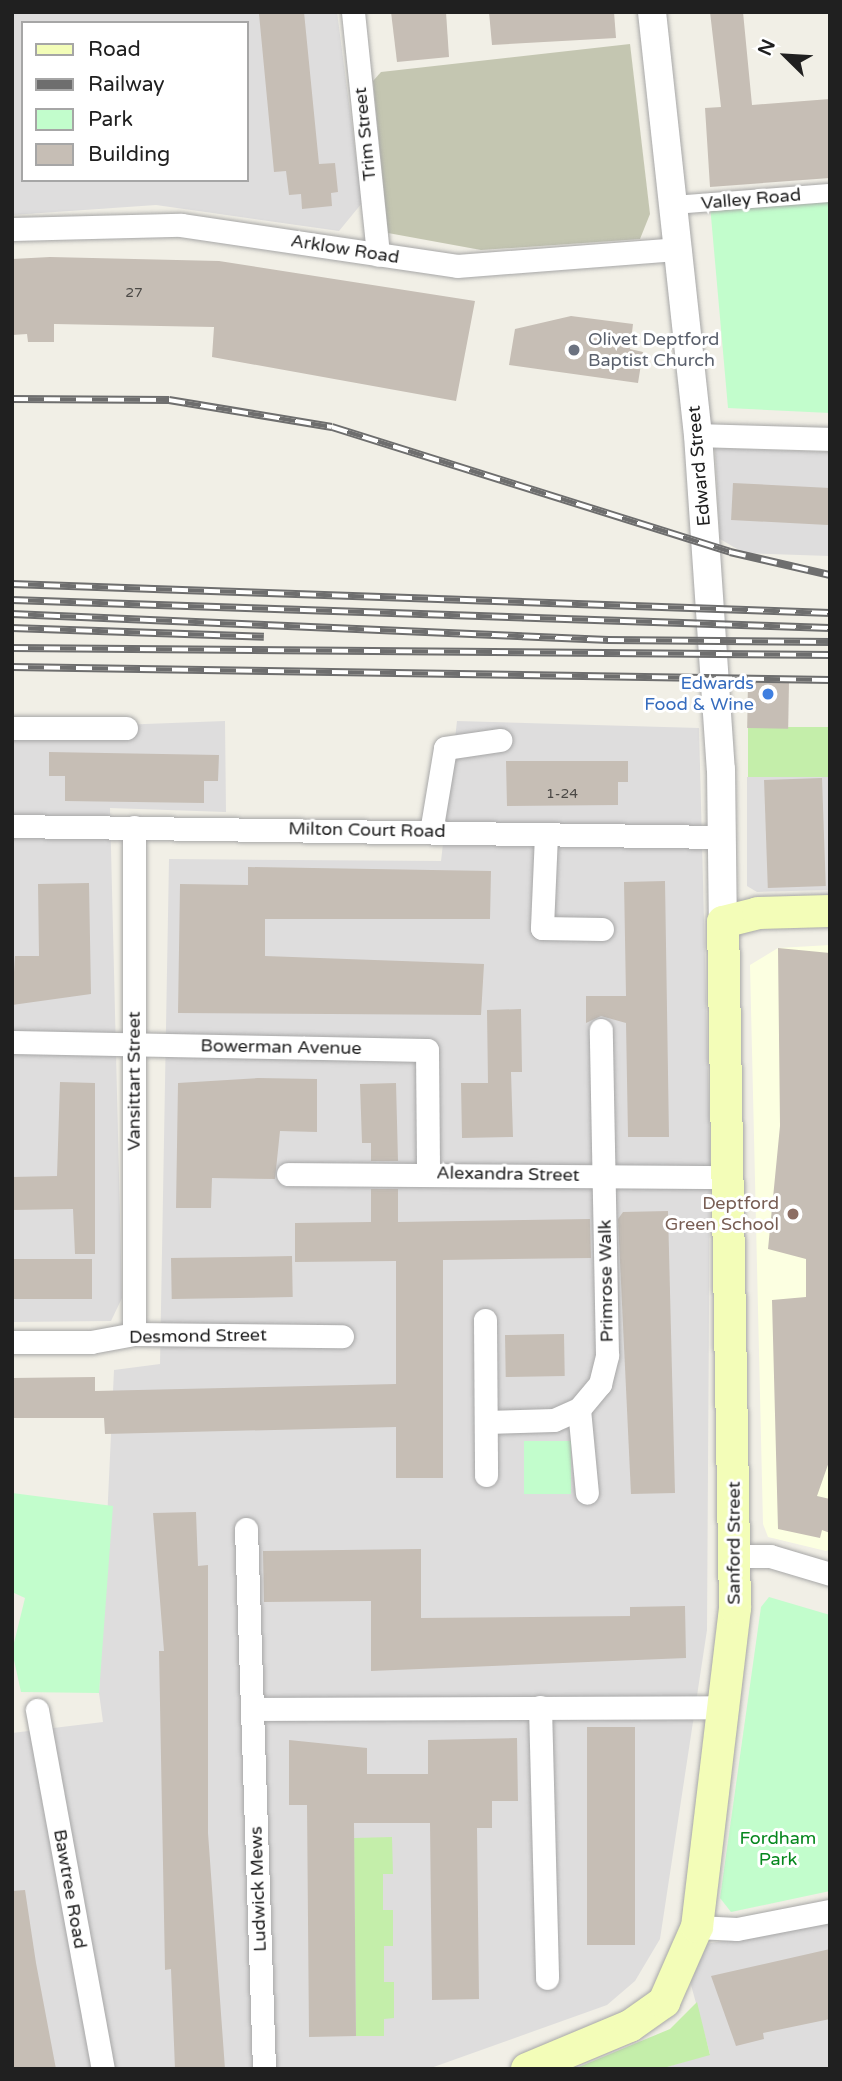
<!DOCTYPE html>
<style>
body{margin:0}
#map{position:relative;width:842px;height:2081px;overflow:hidden;background:#f1efe6;font-family:"Varela Round",sans-serif}
div>[style]{position:absolute}
.residential>*{inset:0;background:#dedddd}
.education>*{inset:0;background:#fcffe1}
.construction>*{inset:0;background:#c4c6b1}
.grass>*{inset:0;background:#c4eeaa;transform-origin:0 0}
.park>*{inset:0;background:#c2fdcc;transform-origin:0 0}
.building>*{inset:0;background:#c6beb5;transform-origin:0 0}
.roads{filter:drop-shadow(0 0 2px #a7a7a7) drop-shadow(0 0 2px #a7a7a7)}
.pedestrian>*{height:18px;margin:-9px;padding:0 9px;transform-origin:9px;border-radius:9px;background:#fff}
.minor>*{height:23px;margin:-11.5px;padding:0 11.5px;transform-origin:11.5px;border-radius:11.5px;background:#fff}
.tertiary>*{height:28px;margin:-14px;padding:0 14px;transform-origin:14px;border-radius:14px;background:#fff}
.secondary>*{height:32px;margin:-16px;padding:0 16px;transform-origin:16px;border-radius:16px;background:#f3fdb8}
.rail>*{height:8px;margin-top:-4px;transform-origin:0;background:repeating-linear-gradient(90deg,#fff 0 16px,#6e6e6e 0 32px);box-sizing:border-box;border-block:2px solid #6e6e6e}
.dots>*{width:19px;height:19px;translate:-50% -50%;box-sizing:border-box;border:4px solid #fff;border-radius:50%}
span{translate:-50% -50%;white-space:nowrap;text-align:center;line-height:1.15;-webkit-text-stroke:6px #fff;paint-order:stroke}
.number-label{font-size:14px;color:#4a4845}
.number-label span{-webkit-text-stroke-width:0}
.street-label{font-size:18px;color:#202020}
.worship-label{font-size:18px;color:#5b616d}
.left{translate:0 -50%;text-align:left}
.shop-label{font-size:18px;color:#366cbe}
.right{translate:-100% -50%;text-align:right}
.education-label{font-size:18px;color:#785e54}
.park-label{font-size:18px;color:#05871d}
.frame{position:absolute;inset:0;border:14px solid #202020;pointer-events:none}
.legend{position:absolute;left:21px;top:21px;width:228px;height:161px;box-sizing:border-box;background:#fff;border:2px solid #a6a6a6;margin:0;padding:9px 12px;list-style:none;font-size:21px;color:#202020}
.legend li{display:flex;align-items:center;gap:14px;height:35px}
.legend b{width:35px;border:2px solid #a6a6a6}
.north{position:absolute;left:751px;top:21px;width:70px;height:70px;-webkit-text-stroke:5px #fff;paint-order:stroke;rotate:294deg;font-size:19px;font-weight:700;line-height:28px;text-align:center;color:#202020}
.north::after{content:'';display:block;margin:auto;width:24px;height:32px;background:#202020;clip-path:polygon(50% 0,100% 100%,50% 72%,0 100%)}
</style>
<div id="map">
<div class="residential">
<i style="clip-path:polygon(evenodd,12px 12px,337px 12px,362px 203px,339px 231px,156px 205px,12px 215px,12px 12px,23px 23px,247px 23px,247px 180px,23px 180px,23px 23px)"></i>
<i style="clip-path:polygon(715px 448px,830px 452px,830px 556px,744px 553px,720px 539px)"></i>
<i style="clip-path:polygon(225px 721px,226px 812px,110px 808px,122px 1298px,111px 1321px,12px 1322px,12px 729px)"></i>
<i style="clip-path:polygon(457px 721px,699px 728px,710px 1151px,707px 1630px,660px 1939px,635px 1981px,607px 2005px,428px 2069px,12px 2069px,12px 1733px,103px 1722px,99px 1693px,114px 1370px,160px 1364px,169px 859px,441px 861px)"></i>
<i style="clip-path:polygon(747px 777px,830px 777px,830px 890px,757px 892px,747px 886px)"></i>
<i style="clip-path:polygon(830px 1922px,830px 2069px,660px 2069px,710px 2054px,688px 1974px,700px 1945px)"></i>
</div>
<div class="education">
<i style="clip-path:polygon(830px 945px,830px 1549px,826px 1551px,768px 1537px,763px 1524px,750px 965px,778px 948px)"></i>
</div>
<div class="construction">
<i style="clip-path:polygon(630px 44px,650px 214px,640px 239px,481px 250px,388px 233px,373px 81px,381px 72px)"></i>
</div>
<div class="grass">
<i style="left:830px;top:727px;width:50px;height:82px;rotate:90deg"></i>
<i style="clip-path:polygon(392px 1837px,393px 1874px,383px 1874px,383px 1910px,393px 1910px,393px 1946px,384px 1946px,384px 1982px,394px 1982px,394px 2018px,384px 2019px,384px 2036px,356px 2036px,354px 1838px)"></i>
<i style="clip-path:polygon(697px 2002px,710px 2055px,660px 2069px,574px 2069px,670px 2029px)"></i>
</div>
<div class="park">
<i style="clip-path:polygon(830px 187px,830px 413px,728px 408px,710px 205px)"></i>
<i style="left:524px;top:1441px;width:47px;height:53px"></i>
<i style="clip-path:polygon(12px 1493px,113px 1506px,99px 1693px,21px 1692px,12px 1651px,25px 1598px,12px 1592px)"></i>
<i style="clip-path:polygon(769px 1597px,830px 1615px,830px 1891px,731px 1912px,720px 1898px,761px 1607px)"></i>
</div>
<div class="building">
<i style="clip-path:polygon(304px 12px,319px 164px,335px 163px,338px 192px,331px 193px,332px 206px,302px 209px,301px 194px,289px 195px,286px 171px,274px 172px,259px 14px)"></i>
<i style="clip-path:polygon(391px 12px,446px 12px,449px 57px,397px 62px)"></i>
<i style="clip-path:polygon(489px 12px,614px 12px,616px 38px,492px 45px)"></i>
<i style="clip-path:polygon(710px 12px,743px 12px,752px 105px,830px 99px,830px 178px,710px 187px,705px 108px,721px 107px)"></i>
<i style="clip-path:polygon(50px 257px,219px 261px,475px 301px,456px 401px,212px 357px,214px 327px,54px 324px,54px 342px,28px 342px,27px 334px,12px 335px,12px 259px)"></i>
<i style="clip-path:polygon(571px 316px,633px 324px,630px 349px,643px 352px,638px 383px,509px 365px,515px 329px)"></i>
<i style="left:733px;top:483px;width:97px;height:37px;rotate:3deg"></i>
<i style="left:748px;top:681px;width:41px;height:47px;rotate:1deg"></i>
<i style="clip-path:polygon(49px 752px,219px 755px,218px 781px,204px 781px,204px 803px,65px 801px,65px 776px,49px 776px)"></i>
<i style="clip-path:polygon(506px 761px,628px 761px,628px 782px,618px 782px,618px 805px,507px 806px)"></i>
<i style="left:822px;top:778px;width:108px;height:58px;rotate:88deg"></i>
<i style="clip-path:polygon(248px 867px,491px 871px,490px 919px,265px 919px,265px 956px,484px 964px,481px 1015px,178px 1013px,180px 884px,248px 885px)"></i>
<i style="clip-path:polygon(665px 881px,669px 1137px,628px 1137px,626px 1023px,601px 1016px,586px 1023px,586px 996px,626px 996px,624px 882px)"></i>
<i style="clip-path:polygon(89px 883px,91px 994px,12px 1005px,15px 956px,39px 956px,38px 884px)"></i>
<i style="clip-path:polygon(778px 948px,830px 953px,830px 1459px,817px 1496px,830px 1499px,830px 1533px,822px 1530px,820px 1538px,778px 1529px,772px 1300px,806px 1297px,806px 1259px,768px 1249px,780px 1126px)"></i>
<i style="clip-path:polygon(521px 1009px,522px 1072px,511px 1072px,513px 1137px,462px 1138px,461px 1083px,488px 1083px,487px 1010px)"></i>
<i style="clip-path:polygon(258px 1078px,317px 1079px,317px 1132px,280px 1131px,275px 1179px,212px 1178px,211px 1208px,176px 1208px,178px 1083px)"></i>
<i style="clip-path:polygon(60px 1082px,95px 1083px,95px 1254px,75px 1254px,73px 1209px,12px 1210px,12px 1177px,57px 1176px)"></i>
<i style="clip-path:polygon(396px 1083px,398px 1161px,371px 1161px,371px 1143px,362px 1143px,360px 1084px)"></i>
<i style="clip-path:polygon(371px 1189px,398px 1189px,398px 1222px,590px 1219px,591px 1258px,443px 1260px,443px 1478px,396px 1478px,396px 1427px,105px 1434px,104px 1418px,12px 1418px,12px 1378px,95px 1377px,95px 1391px,396px 1384px,396px 1261px,295px 1262px,295px 1223px,371px 1222px)"></i>
<i style="clip-path:polygon(668px 1211px,675px 1493px,631px 1494px,618px 1219px,623px 1212px)"></i>
<i style="left:292px;top:1256px;width:41px;height:121px;rotate:89deg"></i>
<i style="left:92px;top:1259px;width:40px;height:80px;rotate:90deg"></i>
<i style="left:564px;top:1334px;width:42px;height:59px;rotate:89deg"></i>
<i style="clip-path:polygon(196px 1512px,198px 1566px,208px 1565px,208px 1833px,225px 2069px,175px 2069px,171px 1969px,165px 1970px,159px 1651px,164px 1651px,153px 1513px)"></i>
<i style="clip-path:polygon(421px 1549px,421px 1618px,630px 1616px,630px 1607px,685px 1606px,686px 1658px,371px 1671px,371px 1601px,264px 1602px,263px 1551px)"></i>
<i style="left:587px;top:1727px;width:48px;height:218px"></i>
<i style="clip-path:polygon(517px 1738px,518px 1801px,492px 1801px,492px 1828px,477px 1828px,479px 1999px,432px 2000px,430px 1823px,354px 1823px,356px 2036px,309px 2037px,307px 1805px,289px 1805px,289px 1740px,367px 1748px,367px 1774px,428px 1774px,428px 1740px)"></i>
<i style="clip-path:polygon(25px 1890px,36px 1963px,56px 2069px,12px 2069px,12px 1891px)"></i>
<i style="clip-path:polygon(830px 1949px,830px 2019px,763px 2033px,764px 2039px,736px 2046px,711px 1976px)"></i>
</div>
<div class="roads">
<div class="pedestrian">
<i style="left:673px;top:205px;width:157px;rotate:-4.4deg"></i>
</div>
<div class="minor">
<i style="left:353px;top:12px;width:244px;rotate:84.1deg"></i>
<i style="left:12px;top:229px;width:169px;rotate:-1.4deg"></i>
<i style="left:181px;top:225px;width:279px;rotate:8.4deg"></i>
<i style="left:457px;top:266px;width:223px;rotate:-4.4deg"></i>
<i style="left:698px;top:435px;width:132px;rotate:1.7deg"></i>
<i style="left:12px;top:728px;width:114px"></i>
<i style="left:12px;top:826px;width:709px;rotate:0.89deg"></i>
<i style="left:134px;top:827px;width:507px;rotate:90deg"></i>
<i style="left:431px;top:832px;width:85px;rotate:-80.5deg"></i>
<i style="left:445px;top:748px;width:56px;rotate:-8.3deg"></i>
<i style="left:546px;top:835px;width:93px;rotate:92.5deg"></i>
<i style="left:542px;top:928px;width:60px;rotate:1deg"></i>
<i style="left:12px;top:1042px;width:415px;rotate:1.1deg"></i>
<i style="left:427px;top:1050px;width:123px;rotate:89.5deg"></i>
<i style="left:288px;top:1174px;width:440px;rotate:0.4deg"></i>
<i style="left:485px;top:1320px;width:155px;rotate:89.6deg"></i>
<i style="left:12px;top:1342px;width:79px"></i>
<i style="left:91px;top:1342px;width:44px;rotate:-10.5deg"></i>
<i style="left:134px;top:1334px;width:208px;rotate:0.6deg"></i>
<i style="left:579px;top:1409px;width:84px;rotate:84.6deg"></i>
<i style="left:486px;top:1422px;width:68px;rotate:-1.7deg"></i>
<i style="left:554px;top:1420px;width:27px;rotate:-24deg"></i>
<i style="left:579px;top:1409px;width:33px;rotate:-50deg"></i>
<i style="left:600px;top:1384px;width:30px;rotate:-76deg"></i>
<i style="left:607px;top:1355px;width:325px;rotate:-91.1deg"></i>
<i style="left:246px;top:1529px;width:540px;rotate:88.09deg"></i>
<i style="left:735px;top:1556px;width:35px"></i>
<i style="left:770px;top:1556px;width:63px;rotate:16.7deg"></i>
<i style="left:540px;top:1707px;width:271px;rotate:88.5deg"></i>
<i style="left:253px;top:1709px;width:470px;rotate:-0.2deg"></i>
<i style="left:37px;top:1710px;width:365px;rotate:79.6deg"></i>
<i style="left:697px;top:1927px;width:40px;rotate:2.9deg"></i>
<i style="left:737px;top:1929px;width:95px;rotate:-11deg"></i>
</div>
<div class="tertiary">
<i style="left:652px;top:12px;width:425px;rotate:83.8deg"></i>
<i style="left:698px;top:435px;width:335px;rotate:86.1deg"></i>
<i style="left:721px;top:769px;width:153px;rotate:89.3deg"></i>
</div>
<div class="secondary">
<i style="left:527px;top:2069px;width:112px;rotate:-22.7deg"></i>
<i style="left:630px;top:2026px;width:42px;rotate:-35.2deg"></i>
<i style="left:664px;top:2002px;width:82px;rotate:-66.3deg"></i>
<i style="left:697px;top:1927px;width:321px;rotate:-83.2deg"></i>
<i style="left:735px;top:1608px;width:686px;rotate:-91deg"></i>
<i style="left:723px;top:922px;width:36px;rotate:-14deg"></i>
<i style="left:758px;top:913px;width:72px;rotate:-1.6deg"></i>
</div>
</div>
<div class="rail">
<i style="left:12px;top:399px;width:157px;rotate:0.4deg"></i>
<i style="left:169px;top:400px;width:165px;rotate:9.4deg"></i>
<i style="left:332px;top:427px;width:417px;rotate:17.4deg"></i>
<i style="left:730px;top:552px;width:103px;rotate:13deg"></i>
<i style="left:12px;top:584px;width:819px;rotate:2.03deg"></i>
<i style="left:12px;top:600px;width:818px;rotate:1.96deg"></i>
<i style="left:12px;top:614px;width:597px;rotate:2.5deg"></i>
<i style="left:608px;top:640px;width:222px;rotate:0.5deg"></i>
<i style="left:12px;top:628px;width:252px;rotate:2deg"></i>
<i style="left:12px;top:648px;width:818px;rotate:0.49deg"></i>
<i style="left:12px;top:667px;width:818px;rotate:0.91deg"></i>
</div>
<div class="dots">
<i style="left:574px;top:350px;background:#6b7280"></i>
<i style="left:768px;top:694px;background:#3f7fe0"></i>
<i style="left:793px;top:1214px;background:#8d6e63"></i>
</div>
<div class="number-label">
<span style="left:134px;top:293px">27</span>
<span style="left:562px;top:794px">1-24</span>
</div>
<div class="street-label">
<span style="left:365px;top:134px;rotate:-96deg">Trim Street</span>
<span style="left:751px;top:199px;rotate:-5deg">Valley Road</span>
<span style="left:345px;top:249px;rotate:9deg">Arklow Road</span>
<span style="left:699px;top:466px;rotate:-95deg">Edward Street</span>
<span style="left:367px;top:830px;rotate:1deg">Milton Court Road</span>
<span style="left:281px;top:1047px;rotate:1deg">Bowerman Avenue</span>
<span style="left:134px;top:1081px;rotate:-90deg">Vansittart Street</span>
<span style="left:508px;top:1174px;rotate:1deg">Alexandra Street</span>
<span style="left:606px;top:1281px;rotate:-91deg">Primrose Walk</span>
<span style="left:198px;top:1336px;rotate:-1deg">Desmond Street</span>
<span style="left:734px;top:1543px;rotate:-90deg">Sanford Street</span>
<span style="left:70px;top:1889px;rotate:80deg">Bawtree Road</span>
<span style="left:258px;top:1889px;rotate:-92deg">Ludwick Mews</span>
</div>
<div class="worship-label">
<span class="left" style="left:588px;top:350px">Olivet Deptford<br>Baptist Church</span>
</div>
<div class="shop-label">
<span class="right" style="left:754px;top:694px">Edwards<br>Food &amp; Wine</span>
</div>
<div class="education-label">
<span class="right" style="left:779px;top:1214px">Deptford<br>Green School</span>
</div>
<div class="park-label">
<span style="left:778px;top:1849px">Fordham<br>Park</span>
</div>
<div class="frame"></div>
<ul class="legend">
<li><b style="height:9px;background:#f3fdb8"></b>Road</li>
<li><b style="height:9px;background:#6e6e6e"></b>Railway</li>
<li><b style="height:19px;background:#c2fdcc"></b>Park</li>
<li><b style="height:19px;background:#c6beb5"></b>Building</li>
</ul>
<div class="north">N</div>
</div>
